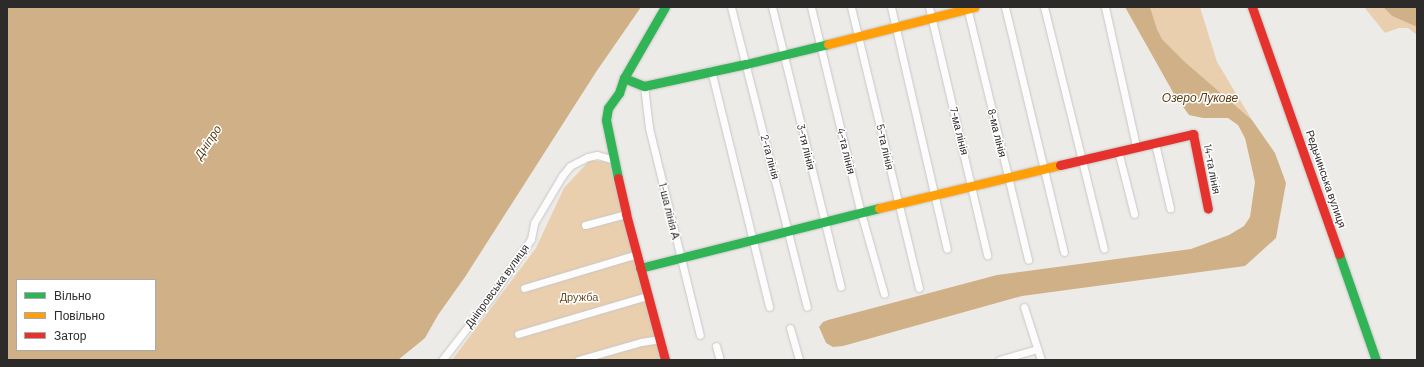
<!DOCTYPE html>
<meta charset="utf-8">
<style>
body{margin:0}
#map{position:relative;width:1424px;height:367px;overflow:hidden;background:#edebe8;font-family:Barlow,sans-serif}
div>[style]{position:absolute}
.green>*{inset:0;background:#e9cfae}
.water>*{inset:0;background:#d0b087}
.roads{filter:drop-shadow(0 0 1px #c8c7c5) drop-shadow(0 0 1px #c8c7c5)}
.street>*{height:7px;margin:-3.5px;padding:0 3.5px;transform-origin:3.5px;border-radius:3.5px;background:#fcfcfc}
.fast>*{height:9px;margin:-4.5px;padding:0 4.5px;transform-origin:4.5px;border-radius:4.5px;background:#30b455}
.slow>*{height:9px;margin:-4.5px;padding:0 4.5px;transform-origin:4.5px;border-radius:4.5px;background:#ff9f0a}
.jam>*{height:9px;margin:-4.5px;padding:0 4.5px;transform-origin:4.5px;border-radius:4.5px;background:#e5322d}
span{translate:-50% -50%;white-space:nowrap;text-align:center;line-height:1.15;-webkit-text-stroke:3px #fff;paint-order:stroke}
.street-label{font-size:11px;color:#2c2b2a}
.park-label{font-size:11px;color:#6c4c21}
.water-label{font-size:12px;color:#5c3d10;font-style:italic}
.frame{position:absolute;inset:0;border:8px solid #2c2b2a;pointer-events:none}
.legend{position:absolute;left:16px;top:279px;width:140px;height:72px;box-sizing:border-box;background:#fff;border:1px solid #abaaaa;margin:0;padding:5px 7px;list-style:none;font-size:12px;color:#2c2b2a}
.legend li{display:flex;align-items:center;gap:8px;height:20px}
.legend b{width:20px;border:1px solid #abaaaa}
</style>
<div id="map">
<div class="green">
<i style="clip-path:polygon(1150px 7px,1200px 7px,1217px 62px,1252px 120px,1185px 62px,1162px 39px,1157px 29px)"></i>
<i style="clip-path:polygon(1364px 7px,1383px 7px,1392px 16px,1417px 27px,1417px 35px,1408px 28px,1399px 28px,1385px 33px)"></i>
<i style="clip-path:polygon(590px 160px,609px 162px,661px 360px,452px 360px,536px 248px,564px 188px)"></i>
</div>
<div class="water">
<i style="clip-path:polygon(evenodd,7px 7px,641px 7px,596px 72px,465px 277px,438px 315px,425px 338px,398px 360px,7px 360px,7px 7px,17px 280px,155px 280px,155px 350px,17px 350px,17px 280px)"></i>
<i style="clip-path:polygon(1125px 7px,1150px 7px,1157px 29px,1162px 39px,1185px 62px,1252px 120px,1275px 153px,1286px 183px,1276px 238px,1245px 266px,1022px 296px,843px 346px,833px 347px,826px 343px,819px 327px,823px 322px,828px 320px,997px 275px,1191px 249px,1229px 235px,1244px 226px,1250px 217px,1255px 182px,1245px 138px,1238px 125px,1228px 118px,1203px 118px,1189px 115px,1174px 94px)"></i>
<i style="clip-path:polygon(1383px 7px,1417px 7px,1417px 27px,1392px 16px)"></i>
</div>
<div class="roads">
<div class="street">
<i style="left:731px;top:7px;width:309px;rotate:75.8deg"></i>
<i style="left:772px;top:7px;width:288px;rotate:76.2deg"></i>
<i style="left:811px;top:7px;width:212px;rotate:76.4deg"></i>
<i style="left:861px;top:213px;width:84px;rotate:74.1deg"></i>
<i style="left:851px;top:7px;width:289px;rotate:76.4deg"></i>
<i style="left:891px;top:7px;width:248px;rotate:77deg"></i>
<i style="left:929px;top:7px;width:255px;rotate:76.8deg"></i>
<i style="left:967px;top:7px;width:260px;rotate:76.4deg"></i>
<i style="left:1005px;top:7px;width:252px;rotate:76.5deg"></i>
<i style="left:1044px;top:7px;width:249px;rotate:76.1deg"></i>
<i style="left:1105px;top:7px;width:142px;rotate:77.4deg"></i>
<i style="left:711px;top:70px;width:244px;rotate:76.2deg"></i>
<i style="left:644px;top:86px;width:42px;rotate:83.2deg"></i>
<i style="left:649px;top:128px;width:213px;rotate:76.2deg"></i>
<i style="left:1155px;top:143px;width:67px;rotate:77deg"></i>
<i style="left:1118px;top:151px;width:65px;rotate:75.7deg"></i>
<i style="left:585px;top:225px;width:42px;rotate:-15deg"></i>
<i style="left:524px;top:288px;width:118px;rotate:-16.7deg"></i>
<i style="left:1024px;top:307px;width:56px;rotate:72.2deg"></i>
<i style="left:790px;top:328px;width:33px;rotate:74deg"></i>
<i style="left:518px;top:334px;width:134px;rotate:-16.4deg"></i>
<i style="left:716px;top:346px;width:15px;rotate:74deg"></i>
<i style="left:442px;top:360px;width:80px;rotate:-52.1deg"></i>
<i style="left:491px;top:297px;width:70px;rotate:-55.4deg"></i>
<i style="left:531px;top:239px;width:16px;rotate:-79deg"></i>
<i style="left:534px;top:223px;width:55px;rotate:-59.2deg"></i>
<i style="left:562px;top:176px;width:13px;rotate:-51deg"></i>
<i style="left:570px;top:166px;width:20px;rotate:-27deg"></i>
<i style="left:588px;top:157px;width:9px;rotate:-13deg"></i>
<i style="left:597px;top:155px;width:18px;rotate:16deg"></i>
<i style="left:578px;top:360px;width:66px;rotate:-15.9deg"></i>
<i style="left:641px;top:342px;width:18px;rotate:-9deg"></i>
<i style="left:999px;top:360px;width:40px;rotate:-16deg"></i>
</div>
<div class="fast">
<i style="left:624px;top:78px;width:22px;rotate:22deg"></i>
<i style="left:644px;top:86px;width:104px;rotate:-12.2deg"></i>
<i style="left:746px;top:64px;width:84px;rotate:-13.7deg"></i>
<i style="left:618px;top:178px;width:59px;rotate:-101.7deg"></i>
<i style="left:606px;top:120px;width:12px;rotate:-81deg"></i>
<i style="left:608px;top:108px;width:19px;rotate:-54deg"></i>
<i style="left:619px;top:93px;width:16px;rotate:-72deg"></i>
<i style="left:624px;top:78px;width:82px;rotate:-60deg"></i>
<i style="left:1339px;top:254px;width:112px;rotate:70.8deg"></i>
<i style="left:640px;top:268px;width:246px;rotate:-14.1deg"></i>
</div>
<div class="slow">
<i style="left:828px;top:44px;width:151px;rotate:-14.2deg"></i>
<i style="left:879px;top:208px;width:186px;rotate:-13.4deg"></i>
</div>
<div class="jam">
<i style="left:1252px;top:7px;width:262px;rotate:70.6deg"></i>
<i style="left:1060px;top:165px;width:137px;rotate:-13.1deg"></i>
<i style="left:1193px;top:134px;width:76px;rotate:78.7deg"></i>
<i style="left:618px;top:178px;width:37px;rotate:77deg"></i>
<i style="left:626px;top:214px;width:151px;rotate:75deg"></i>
</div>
</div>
<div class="street-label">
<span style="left:959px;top:131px;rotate:76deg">7-ма лінія</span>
<span style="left:997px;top:133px;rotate:76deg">8-ма лінія</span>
<span style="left:806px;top:147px;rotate:76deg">3-тя лінія</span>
<span style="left:885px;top:147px;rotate:77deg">5-та лінія</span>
<span style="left:846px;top:151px;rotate:76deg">4-та лінія</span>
<span style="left:770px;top:157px;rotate:75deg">2-га лінія</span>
<span style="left:1212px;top:169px;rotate:79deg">14-та лінія</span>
<span style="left:1326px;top:179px;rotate:71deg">Редьчинська вулиця</span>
<span style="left:669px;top:211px;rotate:76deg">1-ша лінія А</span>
<span style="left:497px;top:286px;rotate:-54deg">Дніпровська вулиця</span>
</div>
<div class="park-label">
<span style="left:579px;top:297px">Дружба</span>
</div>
<div class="water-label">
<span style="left:1200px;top:98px">Озеро Лукове</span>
<span style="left:208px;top:142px;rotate:-56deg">Дніпро</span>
</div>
<div class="frame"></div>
<ul class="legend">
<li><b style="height:5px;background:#30b455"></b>Вільно</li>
<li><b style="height:5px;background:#ff9f0a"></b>Повільно</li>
<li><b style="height:5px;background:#e5322d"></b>Затор</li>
</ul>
</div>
